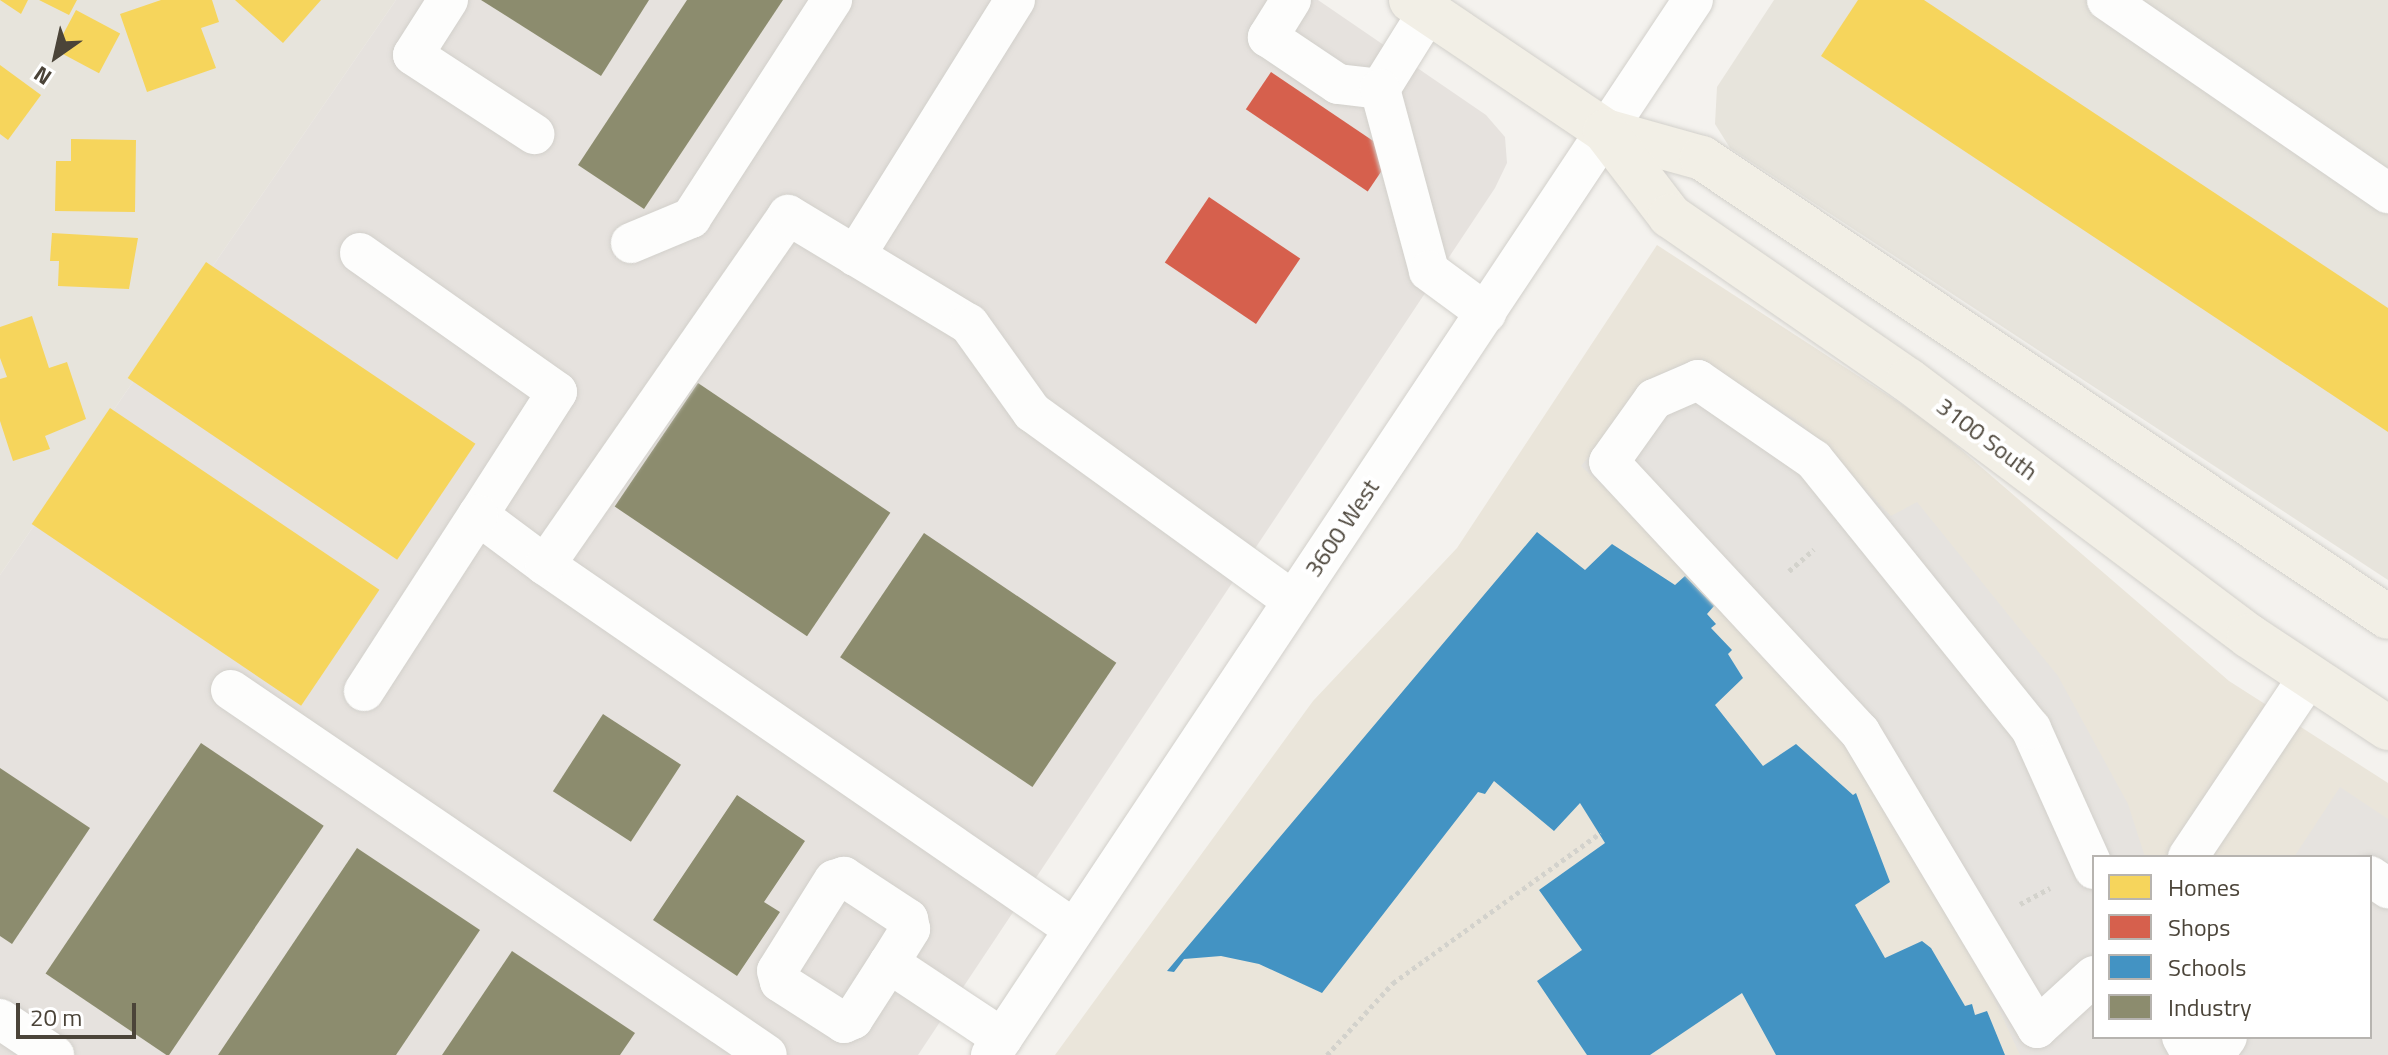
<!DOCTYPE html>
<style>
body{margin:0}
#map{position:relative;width:2388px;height:1055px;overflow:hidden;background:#f4f2ee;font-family:"Titillium Web",sans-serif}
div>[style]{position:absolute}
.residential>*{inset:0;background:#e7e4dc}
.industrial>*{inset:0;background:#e6e2de}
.education>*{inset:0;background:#eae5da}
.parking>*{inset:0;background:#e6e3df}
.homes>*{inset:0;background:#f6d55c;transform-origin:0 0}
.shops>*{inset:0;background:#d6604d;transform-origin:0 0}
.schools>*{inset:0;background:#4393c3}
.industry>*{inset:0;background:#8c8c6e;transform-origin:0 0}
.path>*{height:5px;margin-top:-2.5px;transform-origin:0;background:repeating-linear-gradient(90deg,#d3d2cc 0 4px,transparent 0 8px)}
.roads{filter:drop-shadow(0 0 2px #d2d0cb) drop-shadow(0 0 2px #d2d0cb)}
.minor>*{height:40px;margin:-20px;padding:0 20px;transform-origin:20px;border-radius:20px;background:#fdfdfc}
.major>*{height:44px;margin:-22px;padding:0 22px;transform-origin:22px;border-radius:22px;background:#f2efe6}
span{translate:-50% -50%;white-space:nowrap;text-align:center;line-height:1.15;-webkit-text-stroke:8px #fff;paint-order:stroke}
.street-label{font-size:24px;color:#4b4439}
.legend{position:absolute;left:2092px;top:855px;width:280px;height:184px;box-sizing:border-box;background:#fff;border:2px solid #b7b4b0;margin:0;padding:10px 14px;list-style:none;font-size:24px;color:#4b4439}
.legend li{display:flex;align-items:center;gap:16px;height:40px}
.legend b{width:40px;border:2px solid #b7b4b0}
.north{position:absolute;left:16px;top:16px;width:80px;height:80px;-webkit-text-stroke:6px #fff;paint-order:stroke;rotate:214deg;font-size:22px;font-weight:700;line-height:32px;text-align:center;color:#4b4439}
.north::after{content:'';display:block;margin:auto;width:28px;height:36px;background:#4b4439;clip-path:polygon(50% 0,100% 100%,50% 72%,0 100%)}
.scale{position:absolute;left:16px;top:1003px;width:120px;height:36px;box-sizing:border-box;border:4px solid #4b4439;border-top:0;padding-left:10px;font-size:24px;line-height:28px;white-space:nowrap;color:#4b4439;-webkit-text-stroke:6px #fff;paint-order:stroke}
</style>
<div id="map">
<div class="residential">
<i style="clip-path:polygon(0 0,396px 0,0 575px)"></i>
<i style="clip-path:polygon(1774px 0,2388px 0,2388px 580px,1730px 148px,1715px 124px,1717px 87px)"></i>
</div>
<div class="industrial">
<i style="clip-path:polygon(396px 0,1318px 0,1486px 115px,1505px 137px,1507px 163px,1495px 188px,918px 1055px,0 1055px,0 575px)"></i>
</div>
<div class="education">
<i style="clip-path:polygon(evenodd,1657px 245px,1929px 422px,2229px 681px,2388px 783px,2388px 1055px,1055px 1055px,1313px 701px,1457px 548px,1657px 245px,2094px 857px,2370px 857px,2370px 1037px,2094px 1037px,2094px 857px)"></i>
</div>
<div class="parking">
<i style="clip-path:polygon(1685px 363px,1709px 366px,1801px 423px,1891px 516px,1917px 502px,2058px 676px,2128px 804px,2145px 857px,2094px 857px,2094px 1037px,2370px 1037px,2370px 857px,2294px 857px,2340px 787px,2388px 819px,2388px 1055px,2020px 1055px,1971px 948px,1897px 816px,1806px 691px,1733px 607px,1581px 466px,1657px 375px)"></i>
</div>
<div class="homes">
<i style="clip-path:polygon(0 0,28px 0,21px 14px)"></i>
<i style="clip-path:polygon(39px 0,77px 0,69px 15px)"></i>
<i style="clip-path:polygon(161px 0,212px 0,219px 22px,201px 28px,216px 68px,147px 92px,120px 14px)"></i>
<i style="clip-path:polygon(235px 0,321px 0,283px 43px)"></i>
<i style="clip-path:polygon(1858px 0,1924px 0,2388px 308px,2388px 432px,1821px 56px)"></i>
<i style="left:76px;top:10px;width:50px;height:45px;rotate:28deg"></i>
<i style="clip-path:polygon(0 65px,41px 95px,8px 140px,0 134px)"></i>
<i style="clip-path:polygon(71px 139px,136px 140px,135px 212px,55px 211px,56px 161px,71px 161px)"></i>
<i style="clip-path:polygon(52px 233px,138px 238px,129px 289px,58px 286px,59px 261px,50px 261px)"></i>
<i style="left:206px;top:262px;width:325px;height:140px;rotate:34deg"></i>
<i style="clip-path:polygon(32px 316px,49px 368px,67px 362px,86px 419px,45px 436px,50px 449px,13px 461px,0 421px,0 379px,7px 377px,0 358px,0 327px)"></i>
<i style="left:110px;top:408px;width:325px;height:140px;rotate:34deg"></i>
</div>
<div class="shops">
<i style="left:1271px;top:72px;width:147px;height:45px;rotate:34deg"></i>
<i style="left:1209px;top:197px;width:110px;height:79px;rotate:34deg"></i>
</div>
<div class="schools">
<i style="clip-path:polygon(1537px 532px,1585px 570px,1612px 544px,1675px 585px,1685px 576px,1714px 606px,1707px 614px,1716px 624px,1711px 628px,1732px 650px,1728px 654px,1743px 678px,1715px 705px,1763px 766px,1796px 744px,1853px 795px,1856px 793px,1890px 882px,1855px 905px,1885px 958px,1922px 941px,1931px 948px,1965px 1006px,1972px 1004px,1975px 1015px,1987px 1011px,2005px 1055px,1776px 1055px,1742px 993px,1650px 1055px,1587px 1055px,1537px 981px,1582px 950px,1539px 890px,1605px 843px,1580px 803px,1554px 831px,1494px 781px,1485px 794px,1478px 792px,1322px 993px,1259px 964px,1221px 956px,1184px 959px,1174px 972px,1167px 971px)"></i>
</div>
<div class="industry">
<i style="clip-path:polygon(481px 0,649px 0,601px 76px)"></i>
<i style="clip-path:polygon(687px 0,783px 0,644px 209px,578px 165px)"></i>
<i style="left:698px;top:383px;width:232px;height:149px;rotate:34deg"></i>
<i style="left:924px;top:533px;width:232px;height:150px;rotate:34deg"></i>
<i style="left:603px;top:714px;width:93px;height:92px;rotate:33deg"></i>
<i style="left:201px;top:743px;width:148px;height:278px;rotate:34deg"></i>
<i style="clip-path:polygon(0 768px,90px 828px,12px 944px,0 936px)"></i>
<i style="clip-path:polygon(737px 795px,805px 841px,764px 902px,780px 912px,737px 976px,653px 920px)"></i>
<i style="clip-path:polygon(357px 848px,480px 930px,396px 1055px,218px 1055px)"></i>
<i style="clip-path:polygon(512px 951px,635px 1033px,620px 1055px,442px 1055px)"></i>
</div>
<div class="path">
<i style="left:1789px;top:571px;width:33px;rotate:-41deg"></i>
<i style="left:2020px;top:904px;width:34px;rotate:-28deg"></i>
<i style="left:1327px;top:1055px;width:98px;rotate:-47.5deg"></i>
<i style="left:1393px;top:983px;width:256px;rotate:-35.9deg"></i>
</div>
<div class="roads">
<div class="minor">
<i style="left:448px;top:0;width:65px;rotate:122.5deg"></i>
<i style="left:413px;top:55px;width:145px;rotate:33.1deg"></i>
<i style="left:1291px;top:0;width:44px;rotate:121.9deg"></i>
<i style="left:1268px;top:37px;width:84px;rotate:33.9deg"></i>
<i style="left:1338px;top:84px;width:42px;rotate:6.8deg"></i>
<i style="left:2107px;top:0;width:341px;rotate:34.5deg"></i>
<i style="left:1428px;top:12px;width:91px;rotate:121.9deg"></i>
<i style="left:1380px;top:89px;width:188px;rotate:74.9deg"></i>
<i style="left:1429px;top:271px;width:71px;rotate:36.4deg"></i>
<i style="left:631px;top:243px;width:65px;rotate:-22.6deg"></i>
<i style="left:691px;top:218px;width:260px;rotate:-57.1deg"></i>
<i style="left:360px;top:253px;width:241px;rotate:35.2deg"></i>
<i style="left:557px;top:392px;width:146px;rotate:122.7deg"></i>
<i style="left:478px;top:515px;width:84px;rotate:36.7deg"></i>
<i style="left:855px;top:256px;width:302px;rotate:-58deg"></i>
<i style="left:231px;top:690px;width:648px;rotate:34.25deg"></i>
<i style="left:364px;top:691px;width:210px;rotate:-57.1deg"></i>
<i style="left:2188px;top:857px;width:218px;rotate:-56.2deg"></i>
<i style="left:2094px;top:869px;width:154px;rotate:-114.2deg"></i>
<i style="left:2031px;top:729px;width:346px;rotate:-128.9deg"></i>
<i style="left:1814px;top:460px;width:141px;rotate:-145.4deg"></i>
<i style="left:1698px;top:380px;width:48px;rotate:156.6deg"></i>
<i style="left:1654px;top:399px;width:77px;rotate:125.5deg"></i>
<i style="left:1609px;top:462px;width:369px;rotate:47.1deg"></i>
<i style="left:1860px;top:732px;width:345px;rotate:59.1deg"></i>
<i style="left:2037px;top:1028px;width:77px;rotate:-42.4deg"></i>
<i style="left:2370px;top:876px;width:22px;rotate:34deg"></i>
<i style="left:1074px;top:929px;width:642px;rotate:-145.47deg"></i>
<i style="left:545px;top:565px;width:426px;rotate:-55.2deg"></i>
<i style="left:788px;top:215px;width:211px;rotate:31.1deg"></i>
<i style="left:969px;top:324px;width:108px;rotate:54.4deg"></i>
<i style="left:1032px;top:412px;width:322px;rotate:35.9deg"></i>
<i style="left:889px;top:963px;width:40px;rotate:-58deg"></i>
<i style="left:910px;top:929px;width:10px;rotate:-101deg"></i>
<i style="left:908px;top:919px;width:77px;rotate:-146.7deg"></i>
<i style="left:844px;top:877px;width:10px;rotate:163deg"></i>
<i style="left:834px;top:880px;width:107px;rotate:122.1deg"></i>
<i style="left:777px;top:971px;width:11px;rotate:75deg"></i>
<i style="left:780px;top:982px;width:76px;rotate:32.6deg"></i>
<i style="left:844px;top:1023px;width:10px;rotate:-24deg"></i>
<i style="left:853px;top:1019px;width:67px;rotate:-57.3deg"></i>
<i style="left:889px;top:963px;width:136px;rotate:33.6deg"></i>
<i style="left:0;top:1019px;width:65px;rotate:33.7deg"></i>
<i style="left:2182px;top:1037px;width:21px;rotate:61deg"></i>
<i style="left:991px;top:1055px;width:1267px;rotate:-56.36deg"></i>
<i style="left:2214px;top:1055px;width:22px;rotate:-54deg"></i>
</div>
<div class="major">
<i style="left:1411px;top:0;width:234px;rotate:34deg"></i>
<i style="left:1605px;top:131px;width:101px;rotate:15.6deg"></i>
<i style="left:1702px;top:158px;width:825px;rotate:33.79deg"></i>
<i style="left:1605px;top:131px;width:107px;rotate:52.6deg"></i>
<i style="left:1670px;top:216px;width:289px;rotate:34.6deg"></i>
<i style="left:1908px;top:380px;width:426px;rotate:36.9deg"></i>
<i style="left:2249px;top:636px;width:167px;rotate:33.5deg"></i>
</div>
</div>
<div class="street-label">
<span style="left:1987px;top:439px;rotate:37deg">3100 South</span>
<span style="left:1342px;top:528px;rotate:-56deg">3600 West</span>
</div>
<ul class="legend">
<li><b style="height:22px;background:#f6d55c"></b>Homes</li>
<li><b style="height:22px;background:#d6604d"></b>Shops</li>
<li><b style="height:22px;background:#4393c3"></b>Schools</li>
<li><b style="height:22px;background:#8c8c6e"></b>Industry</li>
</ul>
<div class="north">N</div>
<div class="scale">20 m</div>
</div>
